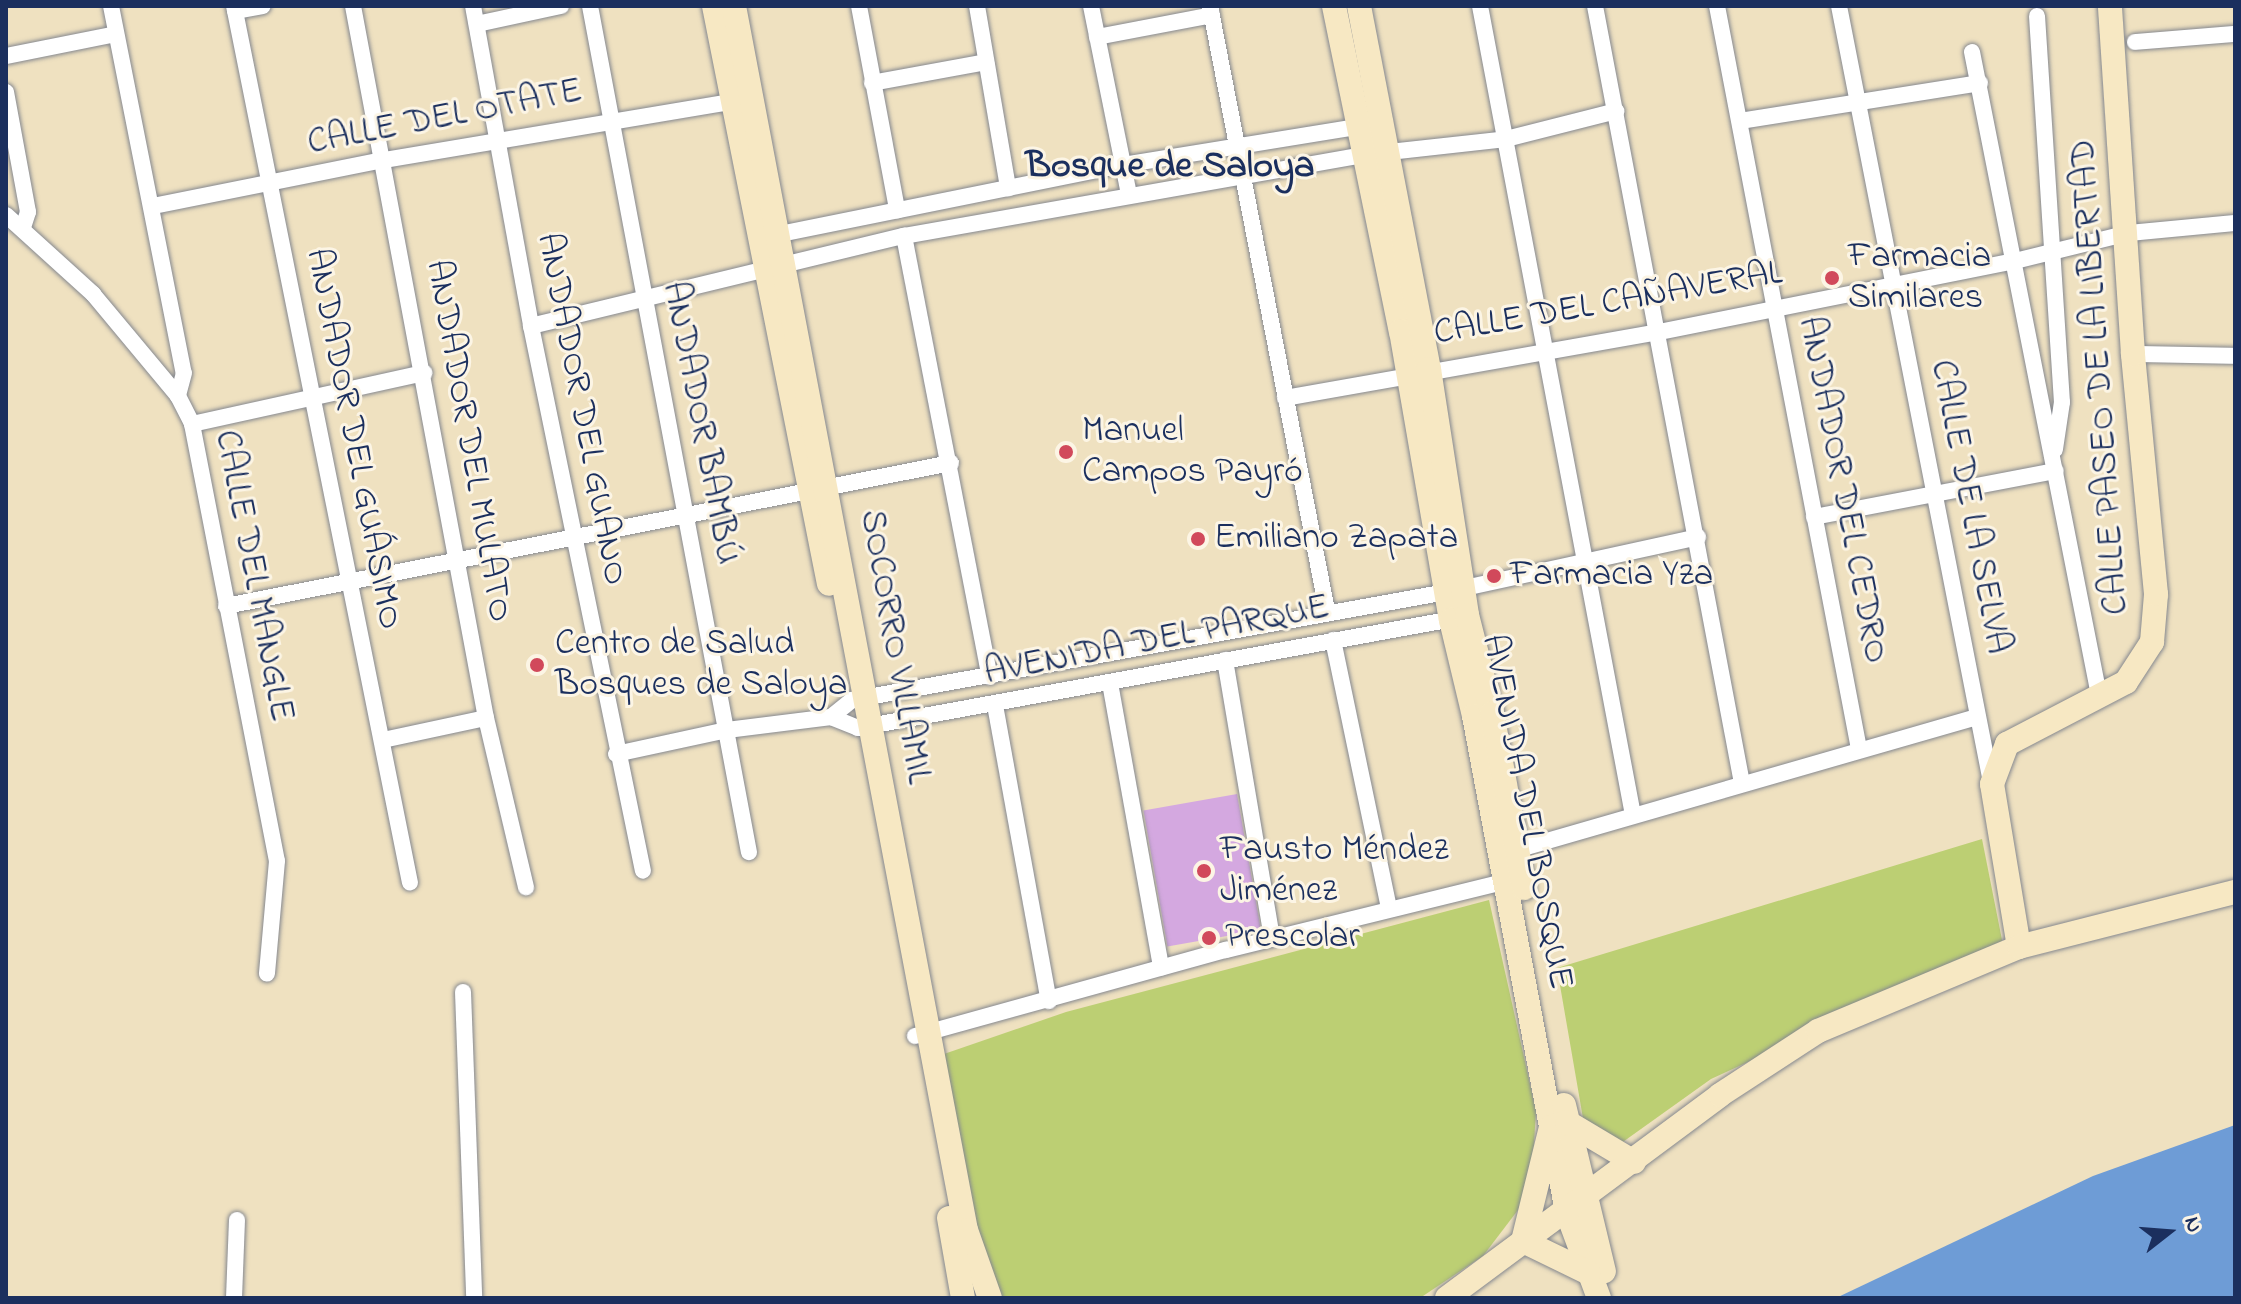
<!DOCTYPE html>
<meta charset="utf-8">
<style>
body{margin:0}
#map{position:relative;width:2241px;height:1304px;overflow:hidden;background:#efe1c0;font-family:"Indie Flower",sans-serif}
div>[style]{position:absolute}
.green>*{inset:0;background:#bccf73}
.water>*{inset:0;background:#6e9cd6}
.building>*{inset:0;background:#d4a8e0;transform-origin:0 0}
.roads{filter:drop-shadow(0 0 2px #85888f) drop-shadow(0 0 2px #85888f)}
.street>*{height:16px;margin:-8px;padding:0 8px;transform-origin:8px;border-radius:8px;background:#fff}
.secondary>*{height:24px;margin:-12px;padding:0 12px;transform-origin:12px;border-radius:12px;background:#f7e8c3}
.dots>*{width:22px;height:22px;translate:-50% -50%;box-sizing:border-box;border:4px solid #fcf5e5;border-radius:50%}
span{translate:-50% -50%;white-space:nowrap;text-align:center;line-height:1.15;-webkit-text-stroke:6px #fcf5e5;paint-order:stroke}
.street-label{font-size:36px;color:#1b2f5e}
.poi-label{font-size:36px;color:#1b2f5e}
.left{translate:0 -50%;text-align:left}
.neighbourhood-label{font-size:38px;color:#1b2f5e;font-weight:700}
.frame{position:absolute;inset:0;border:8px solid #1b2f5e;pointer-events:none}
.north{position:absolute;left:2129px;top:1192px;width:80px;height:80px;-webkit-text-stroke:6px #fcf5e5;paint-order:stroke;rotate:73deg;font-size:22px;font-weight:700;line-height:32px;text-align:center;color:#1b2f5e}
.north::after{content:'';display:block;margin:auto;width:28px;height:36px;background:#1b2f5e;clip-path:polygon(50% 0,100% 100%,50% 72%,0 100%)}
</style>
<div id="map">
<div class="green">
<i style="clip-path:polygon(1982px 839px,2003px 945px,1711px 1079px,1620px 1144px,1584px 1124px,1557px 968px)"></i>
<i style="clip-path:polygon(1489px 900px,1536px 1111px,1531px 1193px,1483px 1256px,1420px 1298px,1002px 1298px,974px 1218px,944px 1054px,1066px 1012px)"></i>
</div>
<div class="water">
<i style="clip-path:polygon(2235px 1125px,2235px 1298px,1836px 1298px,2093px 1176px)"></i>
</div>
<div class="building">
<i style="left:1237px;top:794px;width:138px;height:95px;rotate:80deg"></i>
</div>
<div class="roads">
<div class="street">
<i style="left:111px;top:6px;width:374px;rotate:78.8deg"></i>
<i style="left:184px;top:373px;width:24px;rotate:105deg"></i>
<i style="left:234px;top:6px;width:894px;rotate:78.65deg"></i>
<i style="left:353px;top:6px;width:724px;rotate:79.42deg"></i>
<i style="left:486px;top:718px;width:174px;rotate:76.7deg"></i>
<i style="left:473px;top:6px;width:325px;rotate:79.7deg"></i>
<i style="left:531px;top:326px;width:556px;rotate:78.39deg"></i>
<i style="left:590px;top:6px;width:861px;rotate:79.36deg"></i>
<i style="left:859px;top:6px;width:208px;rotate:79.4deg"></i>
<i style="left:977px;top:6px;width:185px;rotate:80.3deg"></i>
<i style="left:1091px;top:6px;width:193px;rotate:78.6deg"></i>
<i style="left:1210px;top:6px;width:616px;rotate:79.05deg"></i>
<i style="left:1480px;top:6px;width:823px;rotate:79.29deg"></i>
<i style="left:1595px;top:6px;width:791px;rotate:79.29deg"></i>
<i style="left:1717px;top:6px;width:756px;rotate:79.18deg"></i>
<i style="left:1839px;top:6px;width:791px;rotate:78.92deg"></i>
<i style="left:235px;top:11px;width:28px;rotate:-10deg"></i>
<i style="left:2037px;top:16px;width:387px;rotate:86.3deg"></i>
<i style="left:2062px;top:402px;width:48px;rotate:98.5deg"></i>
<i style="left:477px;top:24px;width:86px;rotate:-12.1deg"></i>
<i style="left:1097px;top:37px;width:117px;rotate:-10.8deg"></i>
<i style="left:2135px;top:42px;width:100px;rotate:-4.6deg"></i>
<i style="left:1972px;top:52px;width:655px;rotate:78.83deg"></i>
<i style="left:6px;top:56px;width:112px;rotate:-11.3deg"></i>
<i style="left:872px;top:83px;width:116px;rotate:-10.4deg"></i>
<i style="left:6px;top:92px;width:122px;rotate:79.6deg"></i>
<i style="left:28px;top:212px;width:16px;rotate:108deg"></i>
<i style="left:1740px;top:121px;width:243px;rotate:-9deg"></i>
<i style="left:153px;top:206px;width:236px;rotate:-11.3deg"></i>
<i style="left:384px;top:160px;width:362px;rotate:-9.5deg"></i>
<i style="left:6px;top:215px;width:118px;rotate:42.2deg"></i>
<i style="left:93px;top:294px;width:133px;rotate:50.2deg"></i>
<i style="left:178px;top:396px;width:31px;rotate:63deg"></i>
<i style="left:192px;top:424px;width:445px;rotate:79deg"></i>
<i style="left:277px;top:861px;width:113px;rotate:95.1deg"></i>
<i style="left:770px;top:236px;width:359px;rotate:-11.4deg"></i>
<i style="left:1122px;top:165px;width:249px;rotate:-9.2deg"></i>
<i style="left:904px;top:236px;width:449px;rotate:79deg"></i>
<i style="left:531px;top:326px;width:384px;rotate:-13.6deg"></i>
<i style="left:904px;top:236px;width:465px;rotate:-10deg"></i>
<i style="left:1362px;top:155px;width:145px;rotate:-6.3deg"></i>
<i style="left:1506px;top:139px;width:114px;rotate:-14.2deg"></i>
<i style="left:2133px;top:354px;width:102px;rotate:1.1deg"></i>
<i style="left:1285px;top:398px;width:375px;rotate:-10deg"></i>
<i style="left:1654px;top:333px;width:368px;rotate:-11.3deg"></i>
<i style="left:2015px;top:261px;width:117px;rotate:-13.8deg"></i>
<i style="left:2129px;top:233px;width:106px;rotate:-5.4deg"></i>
<i style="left:192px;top:424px;width:238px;rotate:-12.4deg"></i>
<i style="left:1814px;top:517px;width:246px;rotate:-10.8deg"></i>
<i style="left:226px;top:606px;width:739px;rotate:-11.16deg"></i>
<i style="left:1333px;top:640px;width:274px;rotate:78.2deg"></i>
<i style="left:1225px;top:660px;width:282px;rotate:80.4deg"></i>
<i style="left:1110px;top:683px;width:289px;rotate:79.8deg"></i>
<i style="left:995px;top:705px;width:301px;rotate:79.7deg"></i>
<i style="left:831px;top:717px;width:27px;rotate:-39deg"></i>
<i style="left:852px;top:700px;width:604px;rotate:-10.3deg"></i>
<i style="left:1446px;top:592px;width:258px;rotate:-12.3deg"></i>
<i style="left:383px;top:740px;width:105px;rotate:-12.1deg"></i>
<i style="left:616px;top:754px;width:114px;rotate:-12.2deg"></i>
<i style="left:727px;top:730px;width:105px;rotate:-7.1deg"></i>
<i style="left:831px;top:717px;width:29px;rotate:22deg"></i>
<i style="left:858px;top:728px;width:610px;rotate:-10.39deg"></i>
<i style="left:1509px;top:852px;width:487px;rotate:-16.1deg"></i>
<i style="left:463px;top:992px;width:306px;rotate:87.9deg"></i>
<i style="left:915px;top:1036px;width:323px;rotate:-15.5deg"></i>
<i style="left:1226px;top:950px;width:288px;rotate:-13.8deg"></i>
<i style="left:234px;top:1298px;width:78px;rotate:-87.8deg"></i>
</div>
<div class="secondary">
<i style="left:714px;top:6px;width:589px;rotate:78.75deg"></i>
<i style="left:734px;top:6px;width:1246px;rotate:79.27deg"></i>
<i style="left:966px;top:1230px;width:72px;rotate:70.6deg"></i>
<i style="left:1334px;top:6px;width:332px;rotate:78.4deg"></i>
<i style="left:1401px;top:331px;width:293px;rotate:80.2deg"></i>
<i style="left:1451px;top:620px;width:99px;rotate:76.5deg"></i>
<i style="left:1474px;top:716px;width:505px;rotate:79.38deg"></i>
<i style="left:1567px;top:1212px;width:92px;rotate:69.6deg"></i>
<i style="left:1359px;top:6px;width:370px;rotate:79.1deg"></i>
<i style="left:1429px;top:369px;width:249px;rotate:81.2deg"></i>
<i style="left:1467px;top:615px;width:101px;rotate:75.7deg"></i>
<i style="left:1492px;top:713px;width:178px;rotate:79.6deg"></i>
<i style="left:2019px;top:947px;width:165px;rotate:-99.4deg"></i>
<i style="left:1992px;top:784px;width:43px;rotate:-69.4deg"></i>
<i style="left:2007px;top:744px;width:134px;rotate:-27.5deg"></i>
<i style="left:2126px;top:682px;width:48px;rotate:-57deg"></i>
<i style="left:2152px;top:642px;width:48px;rotate:-85.2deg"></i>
<i style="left:2156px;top:594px;width:241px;rotate:-95.5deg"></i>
<i style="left:2133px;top:354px;width:349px;rotate:-93.8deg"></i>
<i style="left:1564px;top:1105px;width:171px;rotate:76.5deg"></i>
<i style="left:949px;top:1218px;width:81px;rotate:80.1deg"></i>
<i style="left:1523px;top:1241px;width:117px;rotate:-76.2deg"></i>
<i style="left:1551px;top:1127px;width:17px;rotate:-17deg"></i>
<i style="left:1567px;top:1122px;width:78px;rotate:30.8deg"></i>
<i style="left:1523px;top:1241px;width:73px;rotate:25.9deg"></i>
<i style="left:1447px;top:1298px;width:340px;rotate:-36.6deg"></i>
<i style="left:1720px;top:1095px;width:117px;rotate:-33.1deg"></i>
<i style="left:1818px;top:1031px;width:218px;rotate:-22.7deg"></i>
<i style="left:2019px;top:947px;width:223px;rotate:-14.3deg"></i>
</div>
</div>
<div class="dots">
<i style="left:1832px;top:278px;background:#d1495b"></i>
<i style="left:1066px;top:452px;background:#d1495b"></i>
<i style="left:1198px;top:539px;background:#d1495b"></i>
<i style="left:1494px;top:576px;background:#d1495b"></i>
<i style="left:537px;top:665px;background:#d1495b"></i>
<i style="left:1204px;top:871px;background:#d1495b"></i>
<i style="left:1209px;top:938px;background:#d1495b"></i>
</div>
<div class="street-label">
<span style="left:445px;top:118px;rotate:-11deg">CALLE DEL OTATE</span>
<span style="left:1608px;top:304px;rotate:-10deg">CALLE DEL CAÑAVERAL</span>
<span style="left:2101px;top:377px;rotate:-94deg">CALLE PASEO DE LA LIBERTAD</span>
<span style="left:581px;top:409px;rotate:79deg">ANDADOR DEL GUANO</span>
<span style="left:700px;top:423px;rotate:79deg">ANDADOR BAMBÚ</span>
<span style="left:353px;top:439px;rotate:79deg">ANDADOR DEL GUÁSIMO</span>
<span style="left:468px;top:441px;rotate:80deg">ANDADOR DEL MULATO</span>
<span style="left:1842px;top:490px;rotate:79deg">ANDADOR DEL CEDRO</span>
<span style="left:1969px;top:507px;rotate:79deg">CALLE DE LA SELVA</span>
<span style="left:253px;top:576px;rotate:79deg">CALLE DEL MANGLE</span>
<span style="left:1157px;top:641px;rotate:-11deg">AVENIDA DEL PARQUE</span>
<span style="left:894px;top:647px;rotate:80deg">SOCORRO VILLAMIL</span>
<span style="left:1526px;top:812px;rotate:79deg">AVENIDA DEL BOSQUE</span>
</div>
<div class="poi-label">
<span class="left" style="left:1848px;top:278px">Farmacia<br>Similares</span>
<span class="left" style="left:1082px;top:452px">Manuel<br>Campos Payró</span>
<span class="left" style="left:1214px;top:539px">Emiliano Zapata</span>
<span class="left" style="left:1510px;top:576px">Farmacia Yza</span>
<span class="left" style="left:555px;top:665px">Centro de Salud<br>Bosques de Saloya</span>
<span class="left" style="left:1220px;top:871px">Fausto Méndez<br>Jiménez</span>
<span class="left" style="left:1225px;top:938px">Prescolar</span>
</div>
<div class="neighbourhood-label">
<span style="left:1170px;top:168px">Bosque de Saloya</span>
</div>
<div class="frame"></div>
<div class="north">N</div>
</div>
